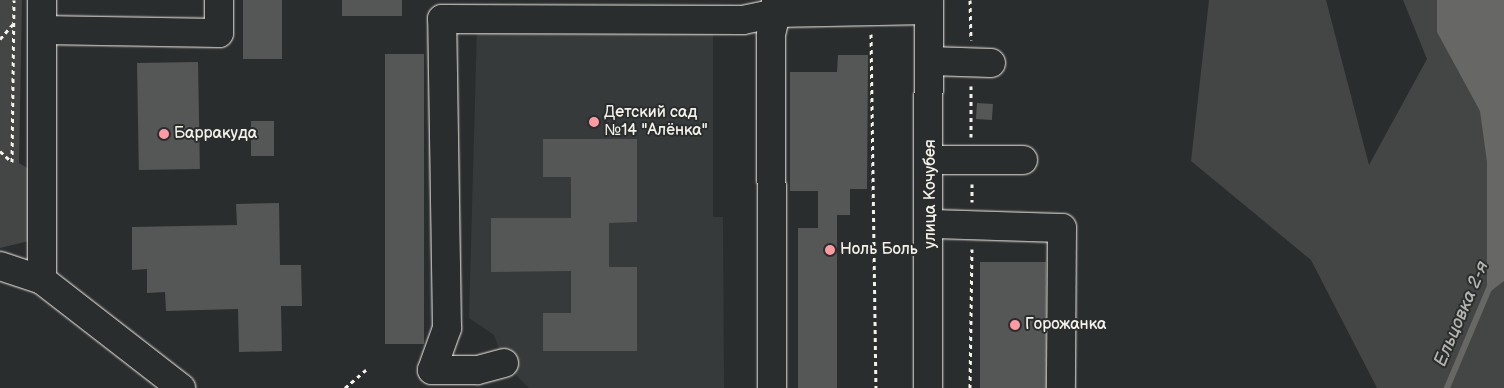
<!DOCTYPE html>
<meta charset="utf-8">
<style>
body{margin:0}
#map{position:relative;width:1504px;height:388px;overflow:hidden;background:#2a2d2e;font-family:"Balsamiq Sans",sans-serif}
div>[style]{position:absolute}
.built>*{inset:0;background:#373a3a}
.green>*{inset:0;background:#444645}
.water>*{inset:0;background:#676866}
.stream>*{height:6px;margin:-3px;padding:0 3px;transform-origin:3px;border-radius:3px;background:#676866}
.building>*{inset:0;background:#555756;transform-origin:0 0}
.path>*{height:3px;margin-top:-1.5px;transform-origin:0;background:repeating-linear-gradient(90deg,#f4f1e8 0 4px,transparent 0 8px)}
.roads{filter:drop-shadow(0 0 1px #f4f1e8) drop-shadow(0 0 1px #f4f1e8)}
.minor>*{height:28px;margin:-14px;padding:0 14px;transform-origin:14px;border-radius:14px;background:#2a2d2e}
.dots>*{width:14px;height:14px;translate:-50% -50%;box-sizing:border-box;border:2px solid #2a2d2e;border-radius:50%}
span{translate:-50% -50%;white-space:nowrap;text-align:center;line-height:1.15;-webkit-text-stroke:4px #2a2d2e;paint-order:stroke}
.poi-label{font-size:16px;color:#f4f1e8}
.left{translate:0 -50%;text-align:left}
.street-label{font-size:16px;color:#f4f1e8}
.water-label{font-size:18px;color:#b5b3ae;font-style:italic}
</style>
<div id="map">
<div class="built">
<i style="clip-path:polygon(477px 27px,713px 27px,713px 217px,723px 217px,724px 388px,529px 388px,504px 363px,494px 335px,469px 318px)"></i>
</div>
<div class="green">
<i style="clip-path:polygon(0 0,22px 0,19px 163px,37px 174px,37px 239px,0 248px)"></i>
<i style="clip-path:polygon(1209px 0,1326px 0,1369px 165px,1427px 59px,1403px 0,1504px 0,1504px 388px,1377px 388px,1311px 260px,1191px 161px)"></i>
</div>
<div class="water">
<i style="clip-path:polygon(1437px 0,1504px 0,1504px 281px,1487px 294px,1487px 162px,1480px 111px,1437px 32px)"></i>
</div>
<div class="stream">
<i style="left:1447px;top:388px;width:111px;rotate:-67.1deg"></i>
</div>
<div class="building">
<i style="left:243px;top:0;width:39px;height:59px"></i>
<i style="left:342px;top:0;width:60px;height:16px"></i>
<i style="left:385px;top:54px;width:39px;height:290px"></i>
<i style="clip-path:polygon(838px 55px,868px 55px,867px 189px,850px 189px,850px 215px,837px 215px,837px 388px,798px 388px,798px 228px,818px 228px,818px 191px,790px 191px,790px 72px,837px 72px)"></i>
<i style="left:198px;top:62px;width:107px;height:61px;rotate:89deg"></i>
<i style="left:977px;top:103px;width:16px;height:16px;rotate:4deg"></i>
<i style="left:251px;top:121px;width:23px;height:35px"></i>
<i style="clip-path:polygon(543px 139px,637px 139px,637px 222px,609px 223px,609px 267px,637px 267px,637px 351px,543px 351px,543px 313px,571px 313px,571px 271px,491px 272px,491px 218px,571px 218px,571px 177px,543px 177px)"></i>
<i style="clip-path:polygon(279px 203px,280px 265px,301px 265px,302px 306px,281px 306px,282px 351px,239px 352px,238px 309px,166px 311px,165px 292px,147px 293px,147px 269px,132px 270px,132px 227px,237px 225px,236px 204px)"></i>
<i style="left:980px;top:262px;width:66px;height:126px"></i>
</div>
<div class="path">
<i style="left:970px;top:0;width:40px;rotate:88.6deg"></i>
<i style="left:871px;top:34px;width:354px;rotate:89.2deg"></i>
<i style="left:0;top:39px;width:21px;rotate:-49deg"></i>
<i style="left:971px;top:86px;width:51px;rotate:90deg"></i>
<i style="left:0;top:151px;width:16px;rotate:43deg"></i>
<i style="left:12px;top:162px;width:162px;rotate:-89.3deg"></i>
<i style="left:972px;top:184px;width:18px;rotate:90deg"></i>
<i style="left:345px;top:388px;width:28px;rotate:-41deg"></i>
<i style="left:970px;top:388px;width:139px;rotate:-89.2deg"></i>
</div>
<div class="roads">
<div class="minor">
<i style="left:776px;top:0;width:13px;rotate:90deg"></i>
<i style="left:776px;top:13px;width:153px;rotate:-1.1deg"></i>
<i style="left:42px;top:30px;width:177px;rotate:1deg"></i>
<i style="left:219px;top:33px;width:33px;rotate:-90deg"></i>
<i style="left:930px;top:61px;width:61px;rotate:1.9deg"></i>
<i style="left:931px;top:160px;width:92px"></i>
<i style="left:932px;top:224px;width:130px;rotate:1.8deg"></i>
<i style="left:1062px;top:228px;width:160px;rotate:90.4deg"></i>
<i style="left:0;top:266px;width:44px;rotate:18.4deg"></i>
<i style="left:42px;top:280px;width:280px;rotate:-90deg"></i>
<i style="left:42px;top:280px;width:176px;rotate:37.8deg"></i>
<i style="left:504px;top:363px;width:28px;rotate:165deg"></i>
<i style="left:477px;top:370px;width:45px;rotate:180deg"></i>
<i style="left:432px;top:370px;width:45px;rotate:-70.3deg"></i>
<i style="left:447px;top:328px;width:309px;rotate:-90.9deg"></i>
<i style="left:442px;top:19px;width:301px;rotate:0.2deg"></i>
<i style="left:743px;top:20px;width:34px;rotate:-12deg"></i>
<i style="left:776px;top:13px;width:23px;rotate:103deg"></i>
<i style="left:771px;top:35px;width:353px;rotate:89.8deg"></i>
<i style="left:928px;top:388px;width:388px;rotate:-89.9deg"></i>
</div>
</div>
<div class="dots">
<i style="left:594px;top:122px;background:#ff9aa2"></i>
<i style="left:164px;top:134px;background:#ff9aa2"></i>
<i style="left:830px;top:250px;background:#ff9aa2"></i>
<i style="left:1015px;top:325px;background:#ff9aa2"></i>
</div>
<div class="poi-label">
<span class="left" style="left:604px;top:122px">Детский сад<br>№14 "Алёнка"</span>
<span class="left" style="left:174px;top:134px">Барракуда</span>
<span class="left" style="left:840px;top:250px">Ноль Боль</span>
<span class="left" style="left:1025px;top:325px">Горожанка</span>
</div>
<div class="street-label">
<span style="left:931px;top:194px;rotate:-90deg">улица Кочубея</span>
</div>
<div class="water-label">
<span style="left:1462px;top:314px;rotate:-67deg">Ельцовка 2-я</span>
</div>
</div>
